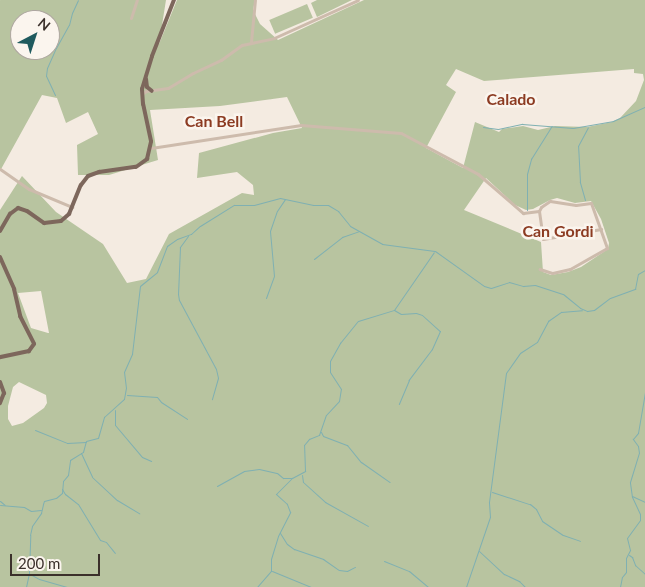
<!DOCTYPE html>
<style>
body{margin:0}
#map{position:relative;width:645px;height:587px;overflow:hidden;background:#f4ebe1;font-family:Lato,sans-serif}
div>[style]{position:absolute}
.green>*{inset:0;background:#b8c4a0;transform-origin:0 0}
.stream>*{height:1px;margin:-0.5px;padding:0 0.5px;transform-origin:0.5px;border-radius:0.5px;background:#7fb0b2}
.minor>*{height:3px;margin:-1.5px;padding:0 1.5px;transform-origin:1.5px;border-radius:1.5px;background:#cdbbac}
.major>*{height:4px;margin:-2px;padding:0 2px;transform-origin:2px;border-radius:2px;background:#7d675c}
span{translate:-50% -50%;white-space:nowrap;text-align:center;line-height:1.15;-webkit-text-stroke:5px #fbf5ee;paint-order:stroke}
.neighbourhood-label{font-size:16px;color:#8c3b22;font-weight:700}
.north{position:absolute;left:10px;top:10px;width:50px;height:50px;box-sizing:border-box;background:#fbf5ee;border:1px solid #aea6a0;border-radius:50%;rotate:40deg;font-size:14px;font-weight:700;line-height:20px;text-align:center;color:#3b302b}
.north::after{content:'';display:block;margin:auto;width:18px;height:22px;background:#1f5a5e;clip-path:polygon(50% 0,100% 100%,50% 72%,0 100%)}
.scale{position:absolute;left:10px;top:554px;width:90px;height:22px;box-sizing:border-box;border:2px solid #3b302b;border-top:0;padding-left:6px;font-size:15px;line-height:18px;white-space:nowrap;color:#3b302b;-webkit-text-stroke:4px #fbf5ee;paint-order:stroke}
</style>
<div id="map">
<div class="green">
<i style="clip-path:polygon(evenodd,0 0,166px 0,159px 44px,177px 0,255px 0,253px 10px,260px 24px,278px 40px,364px 0,645px 0,645px 587px,0 587px,0 210px,22px 176px,56px 212px,103px 244px,127px 283px,146px 279px,169px 234px,242px 193px,254px 195px,253px 185px,237px 172px,197px 178px,199px 153px,273px 133px,302px 128px,287px 97px,220px 106px,150px 110px,158px 160px,109px 175px,78px 175px,77px 145px,98px 134px,88px 112px,66px 123px,57px 98px,42px 95px,0 171px,0 0,20px 20px,50px 20px,50px 50px,20px 50px,20px 20px,0 0,456px 69px,484px 81px,634px 69px,634px 73px,643px 74px,644px 80px,636px 101px,620px 118px,612px 122px,587px 127px,555px 126px,538px 130px,523px 126px,502px 129px,499px 132px,475px 122px,463px 168px,426px 148px,456px 92px,446px 85px,456px 69px,0 0,486px 178px,515px 205px,526px 210px,533px 209px,550px 200px,557px 198px,575px 203px,591px 201px,601px 219px,609px 243px,608px 249px,581px 267px,568px 272px,551px 275px,543px 272px,541px 242px,464px 210px,486px 178px,0 0,41px 291px,49px 333px,48px 333px,31px 328px,18px 293px,41px 291px,0 0,19px 382px,46px 395px,47px 403px,44px 408px,23px 423px,12px 426px,8px 419px,8px 406px,13px 387px,19px 382px)"></i>
<i style="clip-path:polygon(317px 0,352px 0,317px 17px,311px 3px)"></i>
<i style="left:307px;top:4px;width:15px;height:41px;rotate:67deg"></i>
</div>
<div class="stream">
<i style="left:55px;top:95px;width:21px;rotate:-115deg"></i>
<i style="left:46px;top:76px;width:8px;rotate:-83deg"></i>
<i style="left:47px;top:68px;width:22px;rotate:-66deg"></i>
<i style="left:56px;top:48px;width:26px;rotate:-61deg"></i>
<i style="left:69px;top:25px;width:12px;rotate:-76deg"></i>
<i style="left:72px;top:13px;width:14px;rotate:-65deg"></i>
<i style="left:483px;top:127px;width:15px;rotate:8deg"></i>
<i style="left:498px;top:129px;width:25px;rotate:-12deg"></i>
<i style="left:522px;top:124px;width:51px;rotate:4.5deg"></i>
<i style="left:573px;top:128px;width:41px;rotate:-9.9deg"></i>
<i style="left:613px;top:121px;width:35px;rotate:-24deg"></i>
<i style="left:585px;top:200px;width:19px;rotate:-106deg"></i>
<i style="left:580px;top:182px;width:36px;rotate:-93deg"></i>
<i style="left:578px;top:146px;width:21px;rotate:-62deg"></i>
<i style="left:527px;top:210px;width:36px;rotate:-90deg"></i>
<i style="left:527px;top:174px;width:16px;rotate:-75deg"></i>
<i style="left:531px;top:159px;width:39px;rotate:-58deg"></i>
<i style="left:188px;top:236px;width:14px;rotate:126deg"></i>
<i style="left:180px;top:247px;width:47px;rotate:92.4deg"></i>
<i style="left:178px;top:294px;width:6px;rotate:81deg"></i>
<i style="left:179px;top:300px;width:78px;rotate:61.8deg"></i>
<i style="left:216px;top:369px;width:9px;rotate:77deg"></i>
<i style="left:218px;top:378px;width:22px;rotate:106deg"></i>
<i style="left:314px;top:259px;width:36px;rotate:-38deg"></i>
<i style="left:342px;top:237px;width:18px;rotate:-19deg"></i>
<i style="left:266px;top:298px;width:23px;rotate:-70deg"></i>
<i style="left:274px;top:276px;width:45px;rotate:-95.1deg"></i>
<i style="left:270px;top:231px;width:21px;rotate:-71deg"></i>
<i style="left:277px;top:211px;width:14px;rotate:-56deg"></i>
<i style="left:394px;top:310px;width:8px;rotate:30deg"></i>
<i style="left:401px;top:314px;width:15px;rotate:-4deg"></i>
<i style="left:416px;top:313px;width:6px;rotate:18deg"></i>
<i style="left:422px;top:315px;width:24px;rotate:42deg"></i>
<i style="left:440px;top:331px;width:20px;rotate:114deg"></i>
<i style="left:432px;top:349px;width:39px;rotate:127deg"></i>
<i style="left:409px;top:380px;width:26px;rotate:113deg"></i>
<i style="left:127px;top:395px;width:30px;rotate:4deg"></i>
<i style="left:157px;top:397px;width:6px;rotate:51deg"></i>
<i style="left:161px;top:402px;width:31px;rotate:33deg"></i>
<i style="left:115px;top:410px;width:15px;rotate:90deg"></i>
<i style="left:115px;top:425px;width:42px;rotate:49.8deg"></i>
<i style="left:142px;top:457px;width:10px;rotate:24deg"></i>
<i style="left:35px;top:430px;width:35px;rotate:22deg"></i>
<i style="left:67px;top:443px;width:19px;rotate:-3deg"></i>
<i style="left:321px;top:432px;width:4px;rotate:63deg"></i>
<i style="left:323px;top:436px;width:26px;rotate:21deg"></i>
<i style="left:347px;top:445px;width:22px;rotate:51deg"></i>
<i style="left:361px;top:462px;width:35px;rotate:35deg"></i>
<i style="left:81px;top:453px;width:26px;rotate:65deg"></i>
<i style="left:92px;top:477px;width:34px;rotate:43deg"></i>
<i style="left:117px;top:500px;width:26px;rotate:31deg"></i>
<i style="left:302px;top:475px;width:7px;rotate:82deg"></i>
<i style="left:303px;top:482px;width:30px;rotate:42deg"></i>
<i style="left:325px;top:502px;width:49px;rotate:29.2deg"></i>
<i style="left:217px;top:486px;width:31px;rotate:-29deg"></i>
<i style="left:244px;top:471px;width:15px;rotate:-8deg"></i>
<i style="left:259px;top:469px;width:18px;rotate:13deg"></i>
<i style="left:277px;top:473px;width:8px;rotate:40deg"></i>
<i style="left:283px;top:478px;width:8px"></i>
<i style="left:62px;top:489px;width:6px;rotate:59deg"></i>
<i style="left:65px;top:494px;width:16px;rotate:38deg"></i>
<i style="left:78px;top:504px;width:42px;rotate:58.6deg"></i>
<i style="left:100px;top:540px;width:6px;rotate:18deg"></i>
<i style="left:106px;top:542px;width:14px;rotate:51deg"></i>
<i style="left:492px;top:492px;width:40px;rotate:18deg"></i>
<i style="left:530px;top:504px;width:8px;rotate:40deg"></i>
<i style="left:536px;top:509px;width:13px;rotate:63deg"></i>
<i style="left:542px;top:521px;width:25px;rotate:34deg"></i>
<i style="left:563px;top:535px;width:18px;rotate:19deg"></i>
<i style="left:632px;top:496px;width:14px;rotate:25deg"></i>
<i style="left:0;top:501px;width:6px;rotate:39deg"></i>
<i style="left:0;top:505px;width:24px;rotate:5deg"></i>
<i style="left:24px;top:507px;width:8px;rotate:30deg"></i>
<i style="left:31px;top:511px;width:10px;rotate:-6deg"></i>
<i style="left:280px;top:533px;width:13px;rotate:58deg"></i>
<i style="left:287px;top:544px;width:9px;rotate:36deg"></i>
<i style="left:294px;top:549px;width:31px;rotate:19deg"></i>
<i style="left:323px;top:559px;width:19px;rotate:35deg"></i>
<i style="left:339px;top:570px;width:8px;rotate:7deg"></i>
<i style="left:347px;top:571px;width:9px;rotate:-27deg"></i>
<i style="left:479px;top:551px;width:34px;rotate:43deg"></i>
<i style="left:504px;top:574px;width:17px;rotate:25deg"></i>
<i style="left:519px;top:581px;width:8px;rotate:45deg"></i>
<i style="left:629px;top:555px;width:4px;rotate:34deg"></i>
<i style="left:632px;top:557px;width:9px;rotate:69deg"></i>
<i style="left:635px;top:565px;width:13px;rotate:42deg"></i>
<i style="left:384px;top:561px;width:27px;rotate:22deg"></i>
<i style="left:409px;top:571px;width:25px;rotate:40deg"></i>
<i style="left:272px;top:571px;width:42px;rotate:22.3deg"></i>
<i style="left:30px;top:574px;width:10px;rotate:29deg"></i>
<i style="left:39px;top:579px;width:29px;rotate:16deg"></i>
<i style="left:26px;top:587px;width:14px;rotate:-78deg"></i>
<i style="left:29px;top:573px;width:38px;rotate:-88deg"></i>
<i style="left:30px;top:535px;width:9px;rotate:-77deg"></i>
<i style="left:32px;top:526px;width:16px;rotate:-55deg"></i>
<i style="left:41px;top:513px;width:9px;rotate:-77deg"></i>
<i style="left:43px;top:504px;width:3px;rotate:-72deg"></i>
<i style="left:44px;top:501px;width:12px;rotate:-14deg"></i>
<i style="left:56px;top:498px;width:8px;rotate:-40deg"></i>
<i style="left:62px;top:493px;width:12px;rotate:-85deg"></i>
<i style="left:63px;top:481px;width:8px;rotate:-50deg"></i>
<i style="left:68px;top:475px;width:15px;rotate:-82deg"></i>
<i style="left:70px;top:460px;width:15px;rotate:-32deg"></i>
<i style="left:83px;top:452px;width:11px;rotate:-75deg"></i>
<i style="left:86px;top:441px;width:12px;rotate:-14deg"></i>
<i style="left:98px;top:438px;width:22px;rotate:-74deg"></i>
<i style="left:104px;top:417px;width:27px;rotate:-42deg"></i>
<i style="left:124px;top:399px;width:11px;rotate:-80deg"></i>
<i style="left:126px;top:388px;width:16px;rotate:-97deg"></i>
<i style="left:124px;top:372px;width:20px;rotate:-66deg"></i>
<i style="left:132px;top:354px;width:68px;rotate:-83.3deg"></i>
<i style="left:140px;top:286px;width:22px;rotate:-39deg"></i>
<i style="left:157px;top:272px;width:28px;rotate:-69deg"></i>
<i style="left:167px;top:246px;width:12px;rotate:-35deg"></i>
<i style="left:177px;top:239px;width:15px;rotate:-20deg"></i>
<i style="left:191px;top:234px;width:12px;rotate:-42deg"></i>
<i style="left:200px;top:226px;width:40px;rotate:-32deg"></i>
<i style="left:234px;top:205px;width:20px"></i>
<i style="left:254px;top:205px;width:27px;rotate:-15deg"></i>
<i style="left:280px;top:198px;width:34px;rotate:12deg"></i>
<i style="left:313px;top:205px;width:15px"></i>
<i style="left:328px;top:205px;width:12px;rotate:31deg"></i>
<i style="left:338px;top:211px;width:19px;rotate:51deg"></i>
<i style="left:350px;top:226px;width:37px;rotate:29deg"></i>
<i style="left:382px;top:244px;width:53px;rotate:7.5deg"></i>
<i style="left:435px;top:251px;width:60px;rotate:35.5deg"></i>
<i style="left:484px;top:286px;width:7px;rotate:16deg"></i>
<i style="left:491px;top:288px;width:19px;rotate:-18deg"></i>
<i style="left:509px;top:282px;width:15px;rotate:16deg"></i>
<i style="left:523px;top:286px;width:12px;rotate:-5deg"></i>
<i style="left:535px;top:285px;width:29px;rotate:18deg"></i>
<i style="left:563px;top:294px;width:22px;rotate:39deg"></i>
<i style="left:580px;top:308px;width:8px;rotate:23deg"></i>
<i style="left:587px;top:311px;width:7px;rotate:-8deg"></i>
<i style="left:594px;top:310px;width:20px;rotate:-37deg"></i>
<i style="left:610px;top:298px;width:27px;rotate:-20deg"></i>
<i style="left:635px;top:289px;width:15px;rotate:-79deg"></i>
<i style="left:638px;top:274px;width:8px;rotate:-30deg"></i>
<i style="left:257px;top:587px;width:21px;rotate:-49deg"></i>
<i style="left:271px;top:571px;width:12px;rotate:-90deg"></i>
<i style="left:271px;top:559px;width:24px;rotate:-73deg"></i>
<i style="left:278px;top:536px;width:27px;rotate:-63deg"></i>
<i style="left:290px;top:512px;width:9px;rotate:-111deg"></i>
<i style="left:287px;top:504px;width:15px;rotate:-138deg"></i>
<i style="left:276px;top:494px;width:23px;rotate:-45deg"></i>
<i style="left:292px;top:478px;width:15px;rotate:-28deg"></i>
<i style="left:305px;top:471px;width:26px;rotate:-92deg"></i>
<i style="left:304px;top:445px;width:8px;rotate:-50deg"></i>
<i style="left:309px;top:439px;width:11px;rotate:-22deg"></i>
<i style="left:319px;top:435px;width:21px;rotate:-71deg"></i>
<i style="left:326px;top:415px;width:19px;rotate:-47deg"></i>
<i style="left:339px;top:401px;width:12px;rotate:-81deg"></i>
<i style="left:341px;top:389px;width:20px;rotate:-123deg"></i>
<i style="left:330px;top:372px;width:11px;rotate:-90deg"></i>
<i style="left:330px;top:361px;width:21px;rotate:-61deg"></i>
<i style="left:340px;top:343px;width:28px;rotate:-51deg"></i>
<i style="left:358px;top:321px;width:38px;rotate:-17deg"></i>
<i style="left:394px;top:310px;width:70px;rotate:-55.4deg"></i>
<i style="left:466px;top:587px;width:74px;rotate:-71.1deg"></i>
<i style="left:490px;top:517px;width:15px;rotate:-94deg"></i>
<i style="left:489px;top:502px;width:130px;rotate:-82.5deg"></i>
<i style="left:506px;top:373px;width:24px;rotate:-55deg"></i>
<i style="left:520px;top:353px;width:20px;rotate:-33deg"></i>
<i style="left:537px;top:342px;width:24px;rotate:-62deg"></i>
<i style="left:548px;top:321px;width:16px;rotate:-35deg"></i>
<i style="left:561px;top:312px;width:21px;rotate:-5deg"></i>
<i style="left:620px;top:587px;width:10px;rotate:-79deg"></i>
<i style="left:622px;top:577px;width:6px;rotate:-51deg"></i>
<i style="left:626px;top:572px;width:14px;rotate:-90deg"></i>
<i style="left:626px;top:558px;width:9px;rotate:-63deg"></i>
<i style="left:630px;top:550px;width:12px;rotate:-104deg"></i>
<i style="left:627px;top:538px;width:22px;rotate:-54deg"></i>
<i style="left:640px;top:520px;width:6px;rotate:-90deg"></i>
<i style="left:640px;top:514px;width:19px;rotate:-115deg"></i>
<i style="left:632px;top:497px;width:15px;rotate:-98deg"></i>
<i style="left:630px;top:482px;width:30px;rotate:-73deg"></i>
<i style="left:639px;top:453px;width:7px;rotate:-98deg"></i>
<i style="left:638px;top:446px;width:9px;rotate:-126deg"></i>
<i style="left:633px;top:439px;width:8px;rotate:-50deg"></i>
<i style="left:638px;top:433px;width:42px;rotate:-80.3deg"></i>
</div>
<div class="minor">
<i style="left:131px;top:18px;width:19px;rotate:-72deg"></i>
<i style="left:251px;top:42px;width:42px;rotate:-84.6deg"></i>
<i style="left:142px;top:94px;width:5px;rotate:-37deg"></i>
<i style="left:146px;top:91px;width:22px;rotate:-8deg"></i>
<i style="left:168px;top:88px;width:29px;rotate:-31deg"></i>
<i style="left:193px;top:73px;width:31px;rotate:-25deg"></i>
<i style="left:221px;top:60px;width:26px;rotate:-36deg"></i>
<i style="left:242px;top:45px;width:33px;rotate:-12deg"></i>
<i style="left:274px;top:38px;width:92px;rotate:-24.3deg"></i>
<i style="left:151px;top:148px;width:152px;rotate:-8.7deg"></i>
<i style="left:301px;top:125px;width:100px;rotate:4.6deg"></i>
<i style="left:401px;top:133px;width:87px;rotate:28deg"></i>
<i style="left:478px;top:174px;width:60px;rotate:40.9deg"></i>
<i style="left:523px;top:213px;width:16px;rotate:-7deg"></i>
<i style="left:539px;top:211px;width:4px;rotate:-63deg"></i>
<i style="left:541px;top:207px;width:11px;rotate:-34deg"></i>
<i style="left:550px;top:201px;width:26px;rotate:9deg"></i>
<i style="left:576px;top:205px;width:15px;rotate:-8deg"></i>
<i style="left:591px;top:203px;width:48px;rotate:70.4deg"></i>
<i style="left:607px;top:248px;width:43px;rotate:150.4deg"></i>
<i style="left:570px;top:269px;width:18px;rotate:167deg"></i>
<i style="left:552px;top:273px;width:13px;rotate:-162deg"></i>
<i style="left:0;top:169px;width:35px;rotate:35deg"></i>
<i style="left:29px;top:189px;width:47px;rotate:22.7deg"></i>
<i style="left:539px;top:211px;width:28px;rotate:82deg"></i>
<i style="left:543px;top:239px;width:59px;rotate:-9.8deg"></i>
</div>
<div class="major">
<i style="left:146px;top:79px;width:8px;rotate:83deg"></i>
<i style="left:147px;top:87px;width:6px;rotate:39deg"></i>
<i style="left:0;top:231px;width:20px;rotate:-60deg"></i>
<i style="left:10px;top:214px;width:10px;rotate:-37deg"></i>
<i style="left:18px;top:208px;width:9px;rotate:18deg"></i>
<i style="left:27px;top:211px;width:21px;rotate:35deg"></i>
<i style="left:44px;top:223px;width:17px;rotate:-7deg"></i>
<i style="left:61px;top:221px;width:11px;rotate:-41deg"></i>
<i style="left:69px;top:214px;width:31px;rotate:-68deg"></i>
<i style="left:81px;top:185px;width:11px;rotate:-52deg"></i>
<i style="left:88px;top:176px;width:12px;rotate:-20deg"></i>
<i style="left:99px;top:172px;width:37px;rotate:-8deg"></i>
<i style="left:136px;top:167px;width:14px;rotate:-36deg"></i>
<i style="left:147px;top:159px;width:18px;rotate:-77deg"></i>
<i style="left:151px;top:141px;width:38px;rotate:-102deg"></i>
<i style="left:143px;top:104px;width:15px;rotate:-94deg"></i>
<i style="left:142px;top:89px;width:34px;rotate:-73deg"></i>
<i style="left:152px;top:56px;width:60px;rotate:-68.6deg"></i>
<i style="left:0;top:257px;width:35px;rotate:66deg"></i>
<i style="left:14px;top:289px;width:28px;rotate:77deg"></i>
<i style="left:20px;top:316px;width:31px;rotate:63deg"></i>
<i style="left:34px;top:344px;width:9px;rotate:126deg"></i>
<i style="left:29px;top:351px;width:30px;rotate:168deg"></i>
<i style="left:0;top:382px;width:12px;rotate:70deg"></i>
<i style="left:4px;top:393px;width:11px;rotate:112deg"></i>
</div>
<div class="neighbourhood-label">
<span style="left:511px;top:99px">Calado</span>
<span style="left:214px;top:121px">Can Bell</span>
<span style="left:558px;top:231px">Can Gordi</span>
</div>
<div class="north">N</div>
<div class="scale">200 m</div>
</div>
